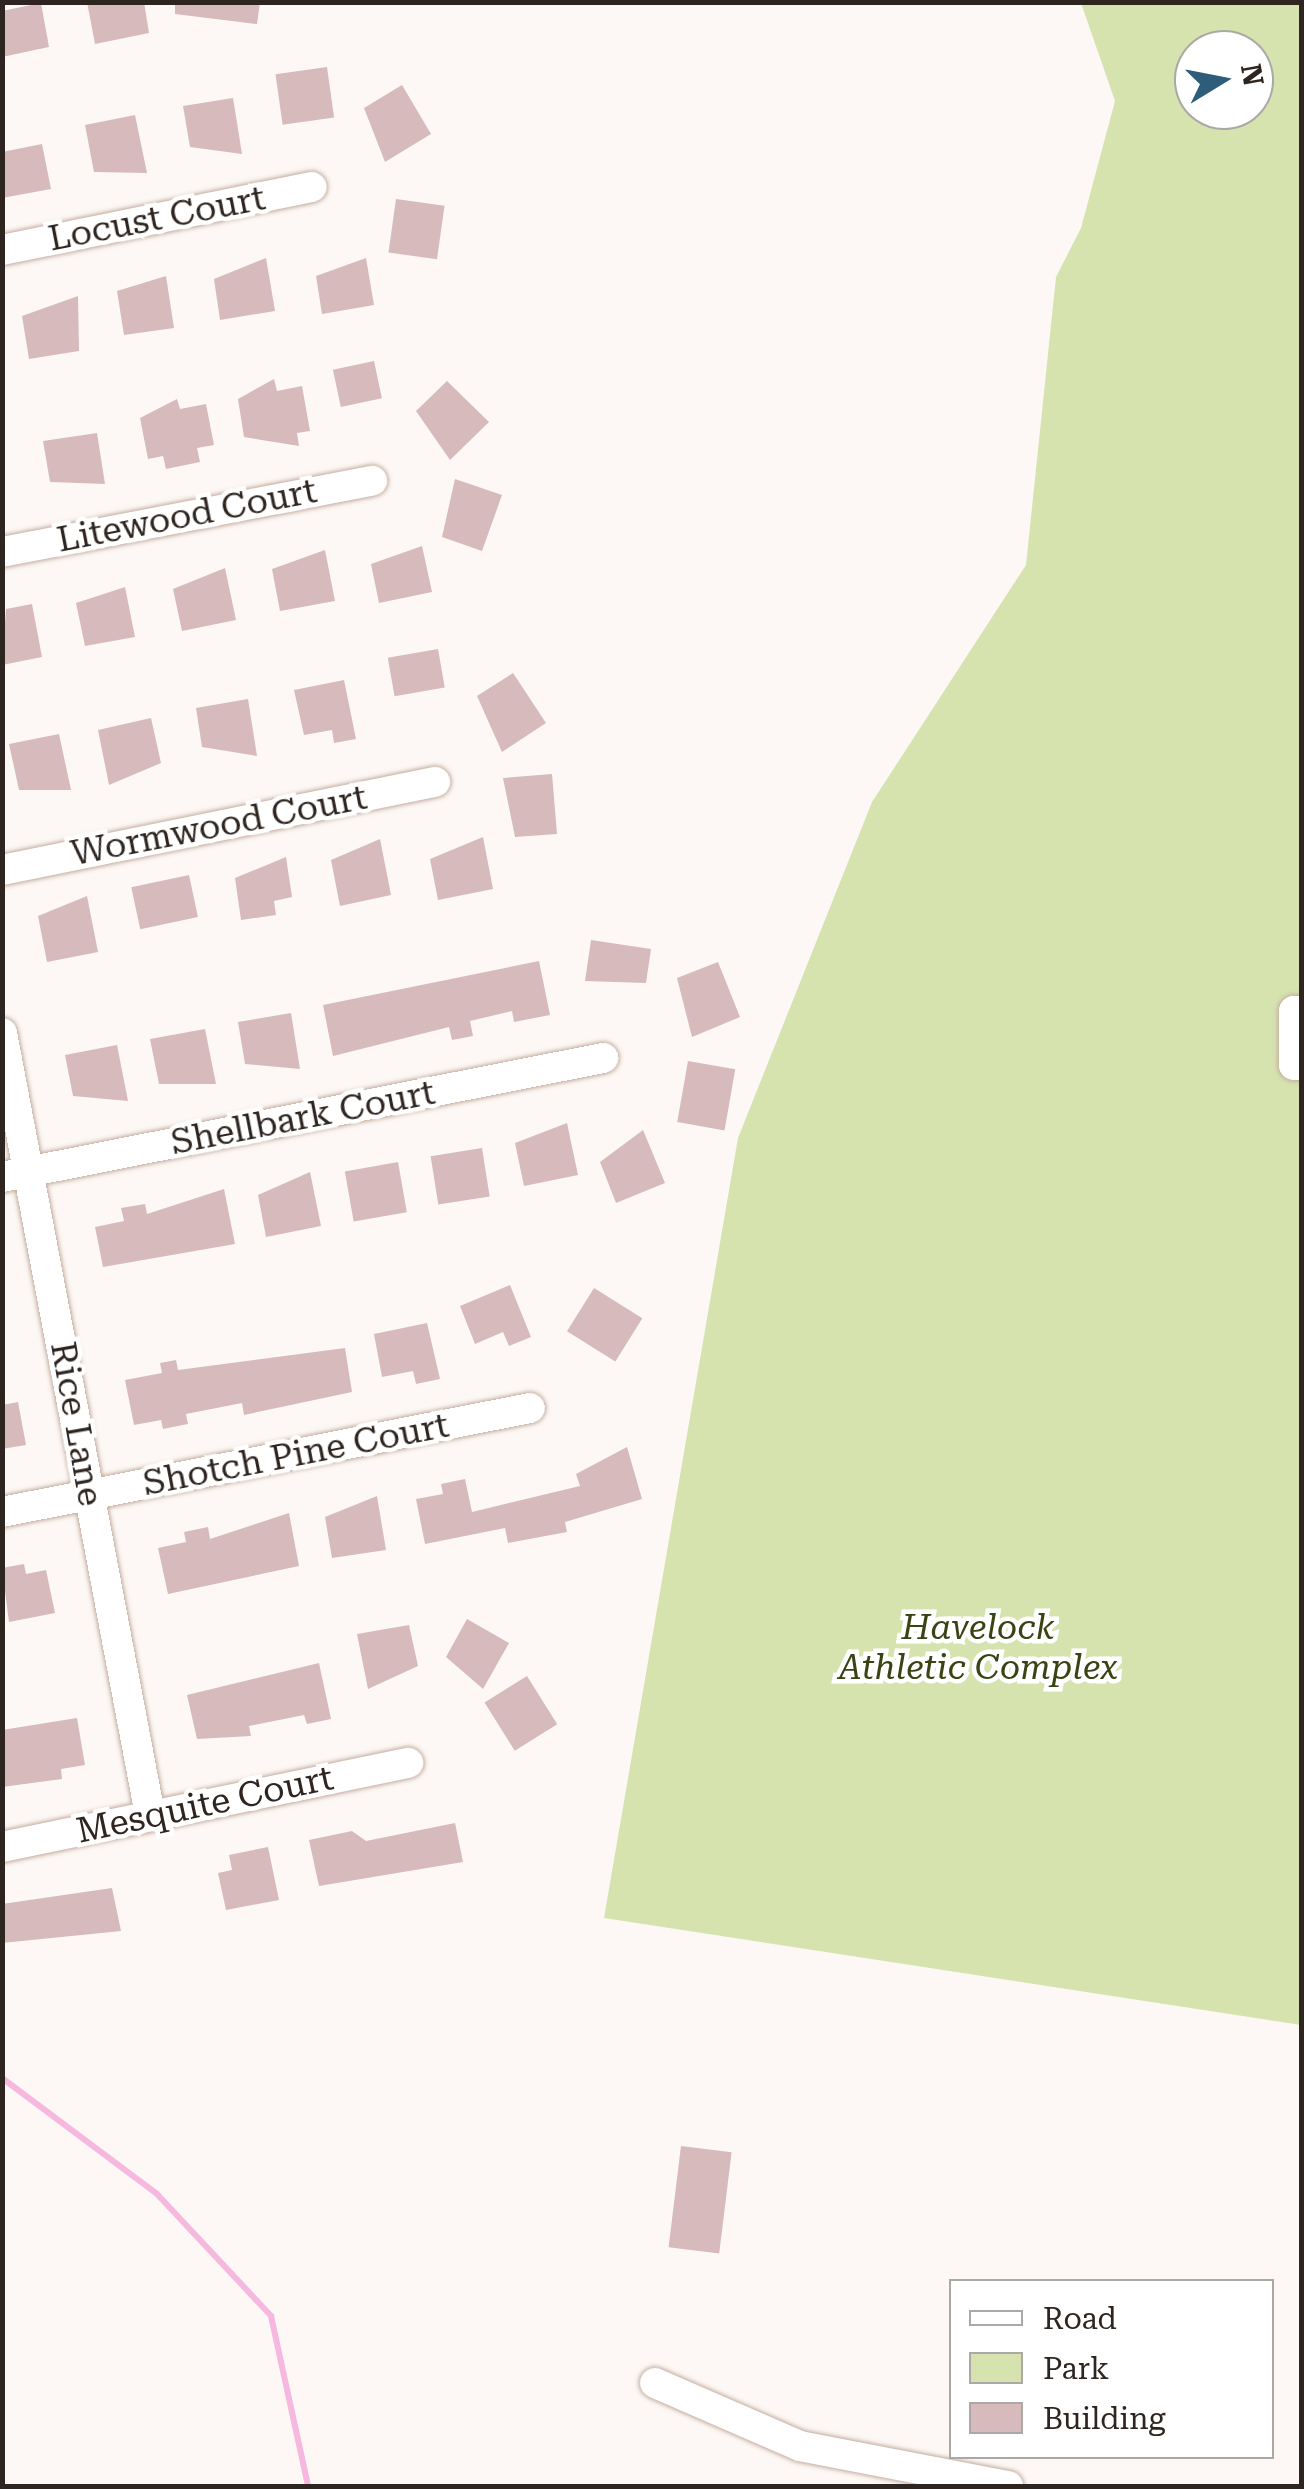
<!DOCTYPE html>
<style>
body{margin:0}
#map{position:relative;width:1304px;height:2489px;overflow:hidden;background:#fdf8f5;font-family:"Roboto Serif",serif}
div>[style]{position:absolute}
.green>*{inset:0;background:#d6e3af}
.stream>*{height:6px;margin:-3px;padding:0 3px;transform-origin:3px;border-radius:3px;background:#f6b8de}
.building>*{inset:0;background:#d7babb;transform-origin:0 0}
.roads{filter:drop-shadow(0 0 2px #c5ada0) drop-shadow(0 0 2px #c5ada0)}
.minor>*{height:30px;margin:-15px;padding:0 15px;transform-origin:15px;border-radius:15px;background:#fff}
span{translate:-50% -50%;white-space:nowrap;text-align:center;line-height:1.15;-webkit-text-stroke:9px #fff;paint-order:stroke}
.street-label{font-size:35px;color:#2e2520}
.park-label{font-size:35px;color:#3b4314;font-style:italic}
.frame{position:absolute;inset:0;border:5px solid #2e2520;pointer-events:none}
.legend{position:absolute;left:949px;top:2279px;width:325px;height:180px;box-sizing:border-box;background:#fff;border:2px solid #aba8a6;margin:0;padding:12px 18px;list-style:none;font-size:30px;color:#2e2520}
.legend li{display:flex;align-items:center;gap:20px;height:50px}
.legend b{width:50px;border:2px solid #aba8a6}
.north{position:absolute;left:1174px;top:30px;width:100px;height:100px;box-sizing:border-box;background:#fff;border:2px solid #aba8a6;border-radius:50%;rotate:80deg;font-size:28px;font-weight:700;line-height:40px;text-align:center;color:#2e2520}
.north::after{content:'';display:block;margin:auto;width:35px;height:45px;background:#2e5c7b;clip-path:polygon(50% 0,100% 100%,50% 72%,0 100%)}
</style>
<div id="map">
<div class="green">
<i style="clip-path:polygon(evenodd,1081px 3px,1301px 3px,1301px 2025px,604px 1918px,738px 1138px,872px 802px,1026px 565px,1056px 277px,1081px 228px,1115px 101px,1081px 3px,1194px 50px,1254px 50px,1254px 110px,1194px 110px,1194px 50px)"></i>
</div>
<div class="stream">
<i style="left:2px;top:2078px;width:194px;rotate:36.8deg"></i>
<i style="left:157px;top:2194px;width:167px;rotate:46.9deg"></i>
<i style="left:271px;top:2316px;width:174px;rotate:77.7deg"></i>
</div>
<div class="building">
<i style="clip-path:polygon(87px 2px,144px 2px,149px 33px,95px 44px)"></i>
<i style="clip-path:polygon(175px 2px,260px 2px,257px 24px,175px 14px)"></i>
<i style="clip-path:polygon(41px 3px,49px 47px,2px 57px,2px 11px)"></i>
<i style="left:327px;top:67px;width:51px;height:52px;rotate:82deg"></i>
<i style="clip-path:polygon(402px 85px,431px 134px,385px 162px,364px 108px)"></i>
<i style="clip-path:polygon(233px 98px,242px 154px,190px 147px,183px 106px)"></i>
<i style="clip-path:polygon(135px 115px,147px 173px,94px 172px,85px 125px)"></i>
<i style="clip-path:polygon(42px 144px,51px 189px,2px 198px,2px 152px)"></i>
<i style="left:396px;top:199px;width:49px;height:54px;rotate:8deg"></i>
<i style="clip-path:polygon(266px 258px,275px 311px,220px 320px,214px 279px)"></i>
<i style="clip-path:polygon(366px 258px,374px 305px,322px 314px,316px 276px)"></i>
<i style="clip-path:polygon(166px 276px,174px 328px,124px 335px,117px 291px)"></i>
<i style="clip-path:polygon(78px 296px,79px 351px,29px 359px,22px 316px)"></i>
<i style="left:374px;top:361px;width:38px;height:42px;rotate:78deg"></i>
<i style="clip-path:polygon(274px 379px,277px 391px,302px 386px,310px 431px,297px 433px,299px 446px,244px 437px,238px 399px)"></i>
<i style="clip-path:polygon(447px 381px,489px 422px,450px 460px,416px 411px)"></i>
<i style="clip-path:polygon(177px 399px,180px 409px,206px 404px,214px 445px,197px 448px,200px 462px,166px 469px,163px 456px,148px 459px,140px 418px)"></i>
<i style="clip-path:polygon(97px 433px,105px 484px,50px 482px,43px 441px)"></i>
<i style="clip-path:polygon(455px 479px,502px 495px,482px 551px,442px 537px)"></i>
<i style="clip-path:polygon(422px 546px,432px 592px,379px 603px,371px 564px)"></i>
<i style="clip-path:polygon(325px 550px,335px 601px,280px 611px,272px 569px)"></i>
<i style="clip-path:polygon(225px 568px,236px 620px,182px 631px,173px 589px)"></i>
<i style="clip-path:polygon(125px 587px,135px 637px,85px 646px,76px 603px)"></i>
<i style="clip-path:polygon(32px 604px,42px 657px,2px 665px,6px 609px)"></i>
<i style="left:438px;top:649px;width:39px;height:51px;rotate:80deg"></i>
<i style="clip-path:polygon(513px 673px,546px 723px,502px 752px,477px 696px)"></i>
<i style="clip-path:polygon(344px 680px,356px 739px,334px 743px,332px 730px,304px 735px,294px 690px)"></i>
<i style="clip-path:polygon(248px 699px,257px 756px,202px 747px,196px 708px)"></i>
<i style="clip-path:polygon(151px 718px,161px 763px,109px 785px,98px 730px)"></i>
<i style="clip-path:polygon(59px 734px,71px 790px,19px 790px,9px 744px)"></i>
<i style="clip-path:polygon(552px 774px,557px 834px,515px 837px,503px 778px)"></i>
<i style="clip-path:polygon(483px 837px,493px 889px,438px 900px,430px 859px)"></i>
<i style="clip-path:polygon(380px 839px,391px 895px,340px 906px,331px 860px)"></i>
<i style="clip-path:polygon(286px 857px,292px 897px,274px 901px,276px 915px,241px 920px,235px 878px)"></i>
<i style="left:189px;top:875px;width:43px;height:59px;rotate:78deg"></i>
<i style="clip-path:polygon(87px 896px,98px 952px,47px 962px,38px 916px)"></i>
<i style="clip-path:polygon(591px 940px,651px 949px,646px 983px,585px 981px)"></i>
<i style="clip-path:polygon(539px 961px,550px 1015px,514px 1022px,512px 1011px,470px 1021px,473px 1036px,452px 1040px,449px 1027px,333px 1056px,323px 1005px)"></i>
<i style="clip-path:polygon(718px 962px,740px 1017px,692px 1037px,677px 978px)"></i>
<i style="clip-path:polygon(291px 1013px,300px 1069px,245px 1064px,238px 1022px)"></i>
<i style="clip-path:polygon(205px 1029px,216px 1084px,159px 1084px,150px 1039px)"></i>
<i style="clip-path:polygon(117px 1045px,128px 1101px,73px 1096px,65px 1055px)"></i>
<i style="left:688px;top:1061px;width:48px;height:62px;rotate:10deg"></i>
<i style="clip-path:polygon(567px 1123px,578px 1175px,524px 1186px,515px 1143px)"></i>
<i style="clip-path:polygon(643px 1130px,665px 1183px,616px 1203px,600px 1162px)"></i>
<i style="left:482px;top:1148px;width:49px;height:52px;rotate:81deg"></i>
<i style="left:398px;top:1162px;width:51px;height:54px;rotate:80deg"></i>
<i style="clip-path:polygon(310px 1172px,321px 1226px,266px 1237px,258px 1195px)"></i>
<i style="clip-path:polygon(224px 1189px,235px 1244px,103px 1267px,95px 1227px,124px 1221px,121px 1208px,145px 1204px,147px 1214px)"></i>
<i style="clip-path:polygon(510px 1285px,531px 1337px,509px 1346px,503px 1332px,475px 1344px,460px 1306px)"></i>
<i style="left:594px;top:1288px;width:57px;height:51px;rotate:32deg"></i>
<i style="clip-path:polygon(427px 1323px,440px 1379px,416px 1384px,413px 1371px,382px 1377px,374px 1334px)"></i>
<i style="clip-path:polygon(345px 1348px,352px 1392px,244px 1415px,242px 1403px,186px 1414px,188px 1424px,163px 1429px,161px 1420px,134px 1425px,125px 1380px,162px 1373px,160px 1363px,176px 1360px,178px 1370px)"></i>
<i style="clip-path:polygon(18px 1402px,26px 1445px,2px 1449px,2px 1405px)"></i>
<i style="clip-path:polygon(627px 1447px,642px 1499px,565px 1522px,567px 1532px,508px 1543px,505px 1528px,425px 1544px,416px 1499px,443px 1494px,441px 1484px,465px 1479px,472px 1512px,580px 1486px,576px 1474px)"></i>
<i style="clip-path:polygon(377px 1496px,386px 1550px,332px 1558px,325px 1517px)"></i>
<i style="clip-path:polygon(289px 1513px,299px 1566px,168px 1594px,158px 1548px,186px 1542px,184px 1532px,208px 1527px,210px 1539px)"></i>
<i style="clip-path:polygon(24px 1564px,26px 1574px,46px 1570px,55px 1613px,9px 1622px,2px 1568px)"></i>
<i style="clip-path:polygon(467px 1619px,509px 1643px,483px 1689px,446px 1657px)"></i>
<i style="clip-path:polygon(409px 1625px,418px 1666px,368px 1689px,357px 1634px)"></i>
<i style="clip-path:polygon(319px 1663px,331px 1719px,307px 1724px,304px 1715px,249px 1726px,251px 1736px,197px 1739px,187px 1695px)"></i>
<i style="left:527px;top:1676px;width:57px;height:50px;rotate:58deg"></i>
<i style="clip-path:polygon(77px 1718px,85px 1765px,61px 1769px,62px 1779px,2px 1787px,2px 1730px)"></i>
<i style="clip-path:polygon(455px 1823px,463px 1862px,319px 1886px,309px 1840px,352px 1831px,366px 1841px)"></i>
<i style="clip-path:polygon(268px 1847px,279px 1900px,226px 1910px,218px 1873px,232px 1870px,229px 1855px)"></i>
<i style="clip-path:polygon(112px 1888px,121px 1931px,2px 1943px,2px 1904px)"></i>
<i style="left:681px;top:2146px;width:51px;height:102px;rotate:7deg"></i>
</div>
<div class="roads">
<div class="minor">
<i style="left:2px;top:250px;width:316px;rotate:-11.5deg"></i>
<i style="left:2px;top:552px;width:377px;rotate:-10.9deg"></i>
<i style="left:2px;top:870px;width:442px;rotate:-11.5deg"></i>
<i style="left:1302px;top:1011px;width:8px;rotate:180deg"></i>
<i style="left:1294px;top:1011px;width:54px;rotate:90deg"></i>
<i style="left:1294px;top:1065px;width:8px"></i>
<i style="left:2px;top:1033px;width:796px;rotate:79.28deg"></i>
<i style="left:2px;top:1177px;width:613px;rotate:-11.2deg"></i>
<i style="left:2px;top:1512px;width:538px;rotate:-11.14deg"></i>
<i style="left:2px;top:1847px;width:415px;rotate:-11.7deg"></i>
<i style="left:655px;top:2383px;width:158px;rotate:23.5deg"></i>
<i style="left:800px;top:2446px;width:212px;rotate:10.9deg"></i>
</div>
</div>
<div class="street-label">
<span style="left:157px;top:219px;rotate:-11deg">Locust Court</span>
<span style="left:187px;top:516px;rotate:-11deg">Litewood Court</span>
<span style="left:219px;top:826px;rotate:-11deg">Wormwood Court</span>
<span style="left:303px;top:1118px;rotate:-11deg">Shellbark Court</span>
<span style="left:76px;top:1424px;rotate:80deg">Rice Lane</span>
<span style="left:296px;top:1455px;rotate:-11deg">Shotch Pine Court</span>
<span style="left:205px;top:1805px;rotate:-12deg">Mesquite Court</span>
</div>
<div class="park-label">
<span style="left:978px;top:1648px">Havelock<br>Athletic Complex</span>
</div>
<div class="frame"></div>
<ul class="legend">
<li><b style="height:12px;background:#fff"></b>Road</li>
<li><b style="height:28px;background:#d6e3af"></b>Park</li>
<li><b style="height:28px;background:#d7babb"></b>Building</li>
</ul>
<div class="north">N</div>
</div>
